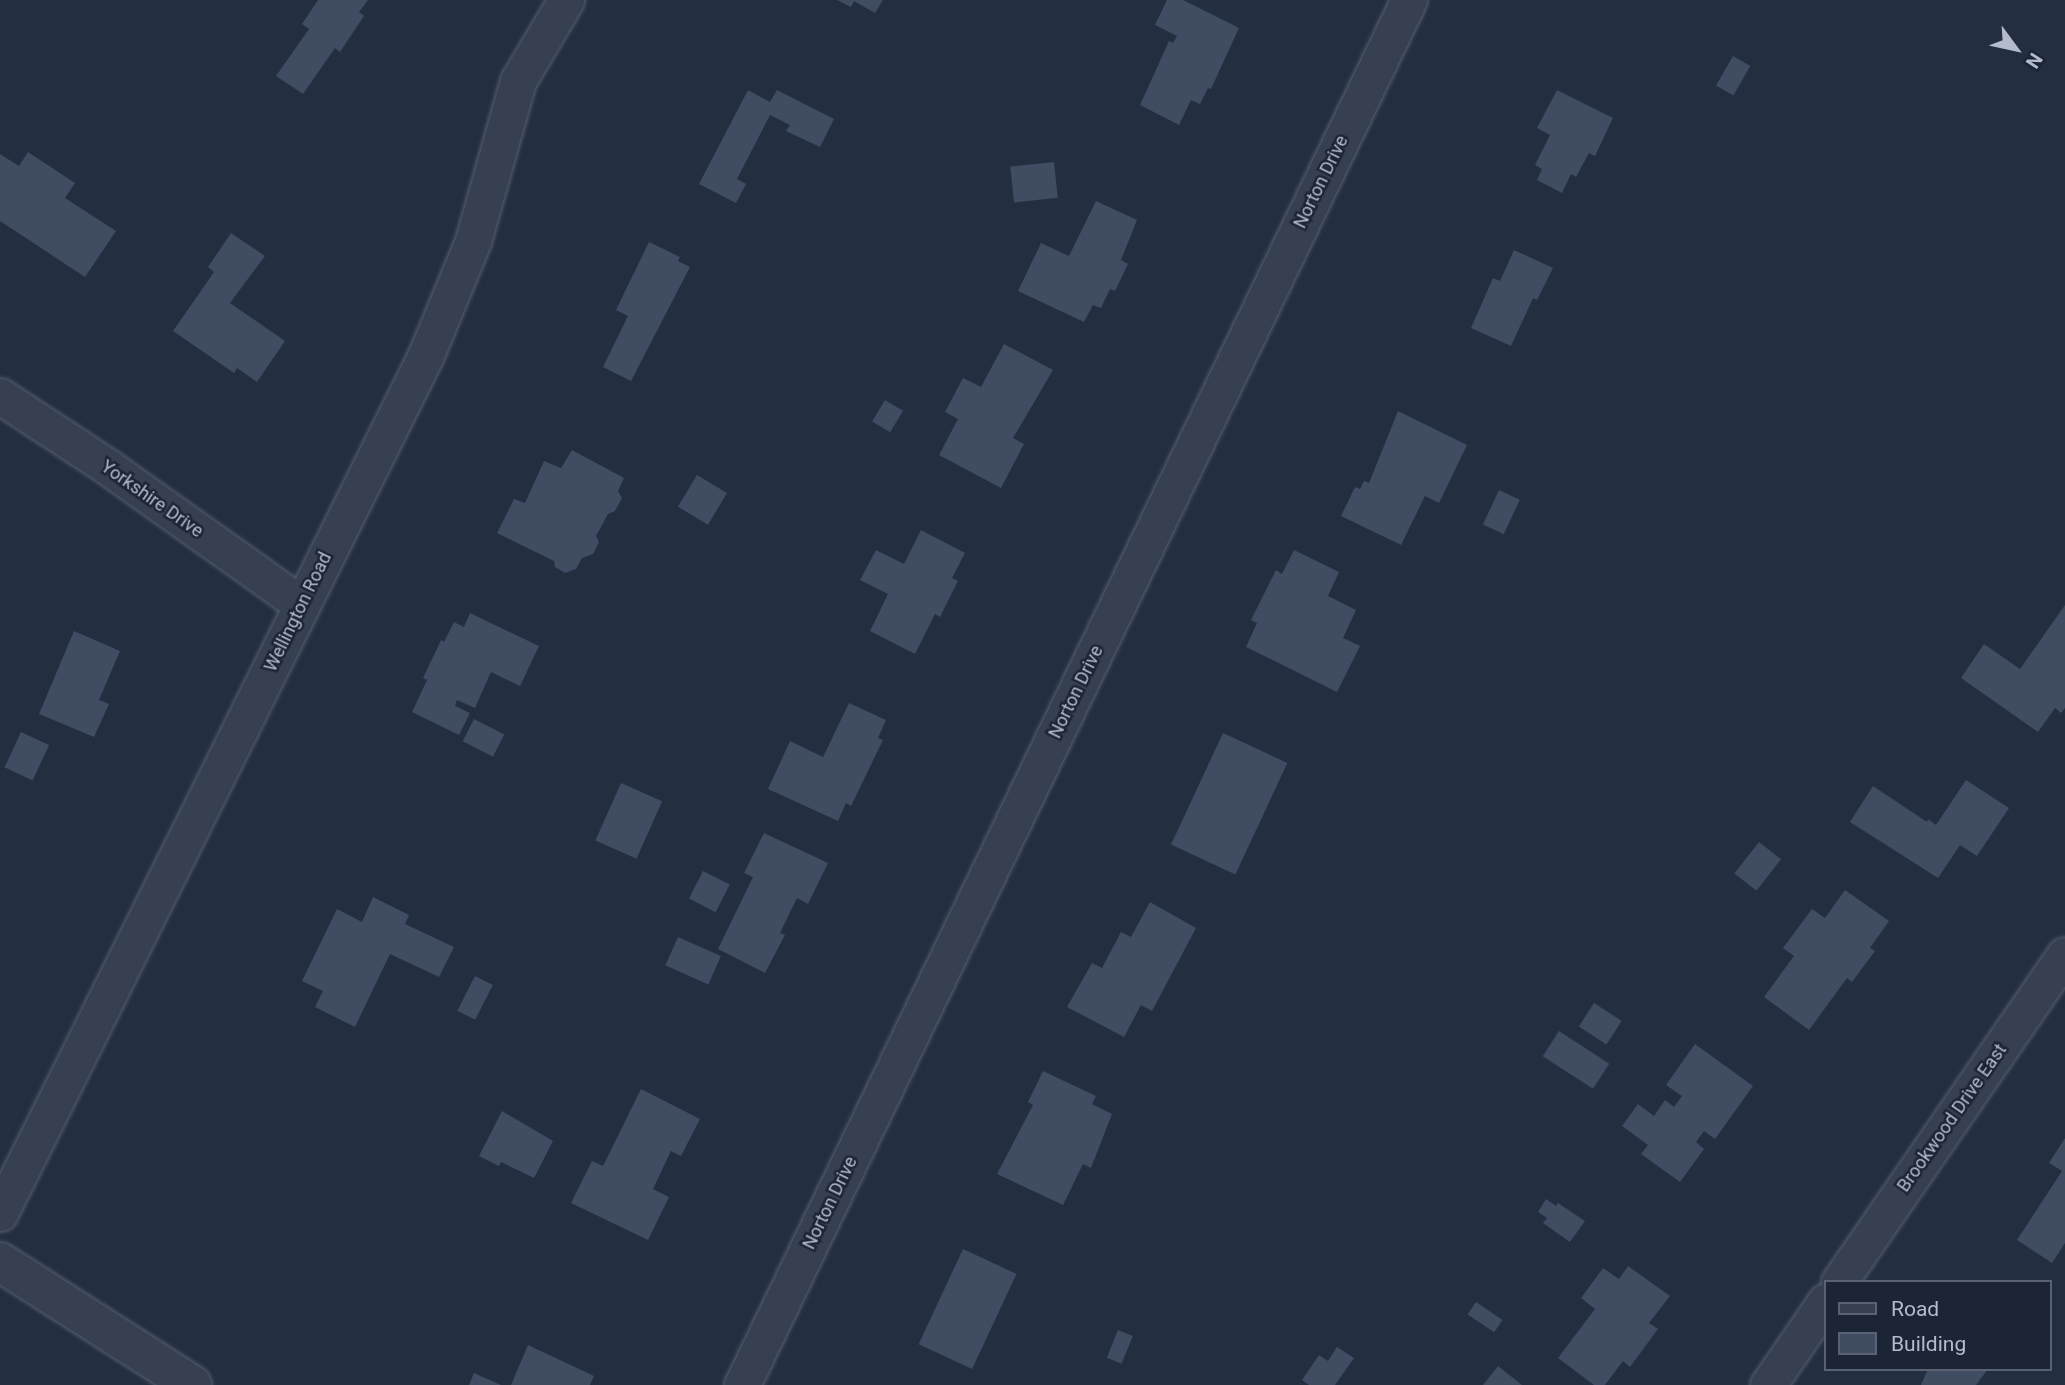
<!DOCTYPE html>
<style>
body{margin:0}
#map{position:relative;width:2065px;height:1385px;overflow:hidden;background:#232e41;font-family:Roboto,sans-serif}
div>[style]{position:absolute}
.building>*{inset:0;background:#3f4c61;transform-origin:0 0}
.roads{filter:drop-shadow(0 0 2px #555e6e) drop-shadow(0 0 2px #555e6e)}
.minor>*{height:35px;margin:-17.5px;padding:0 17.5px;transform-origin:17.5px;border-radius:17.5px;background:#374051}
.tertiary>*{height:38px;margin:-19px;padding:0 19px;transform-origin:19px;border-radius:19px;background:#374051}
span{translate:-50% -50%;white-space:nowrap;text-align:center;line-height:1.15;-webkit-text-stroke:5px #1c2536;paint-order:stroke}
.street-label{font-size:18px;color:#b4bbcb}
.legend{position:absolute;left:1824px;top:1280px;width:228px;height:91px;box-sizing:border-box;background:#1c2536;border:2px solid #596172;margin:0;padding:9px 12px;list-style:none;font-size:21px;color:#b4bbcb}
.legend li{display:flex;align-items:center;gap:14px;height:35px}
.legend b{width:35px;border:2px solid #596172}
.north{position:absolute;left:1981px;top:14px;width:70px;height:70px;-webkit-text-stroke:5px #1c2536;paint-order:stroke;rotate:123deg;font-size:19px;font-weight:700;line-height:28px;text-align:center;color:#b4bbcb}
.north::after{content:'';display:block;margin:auto;width:24px;height:32px;background:#b4bbcb;clip-path:polygon(50% 0,100% 100%,50% 72%,0 100%)}
</style>
<div id="map">
<div class="building">
<i style="clip-path:polygon(318px 0,368px 0,359px 12px,364px 16px,340px 52px,335px 48px,303px 94px,276px 76px,309px 29px,302px 24px)"></i>
<i style="clip-path:polygon(837px 0,883px 0,875px 13px,854px 1px,851px 7px)"></i>
<i style="clip-path:polygon(1167px 0,1183px 0,1239px 28px,1211px 89px,1208px 88px,1200px 104px,1191px 100px,1179px 125px,1140px 105px,1169px 41px,1173px 43px,1177px 36px,1155px 25px)"></i>
<i style="left:1733px;top:56px;width:20px;height:34px;rotate:30deg"></i>
<i style="clip-path:polygon(748px 90px,770px 102px,777px 90px,834px 119px,820px 147px,786px 131px,790px 125px,770px 115px,737px 179px,746px 184px,736px 203px,699px 184px)"></i>
<i style="clip-path:polygon(1557px 90px,1613px 118px,1595px 156px,1589px 153px,1576px 177px,1571px 174px,1562px 193px,1537px 180px,1542px 169px,1535px 165px,1550px 135px,1537px 128px)"></i>
<i style="clip-path:polygon(28px 152px,75px 183px,65px 198px,116px 231px,85px 277px,0 221px,0 154px,19px 166px)"></i>
<i style="left:1054px;top:162px;width:36px;height:44px;rotate:84deg"></i>
<i style="clip-path:polygon(1096px 201px,1137px 220px,1121px 260px,1128px 264px,1115px 291px,1110px 289px,1101px 308px,1093px 305px,1084px 322px,1018px 291px,1041px 243px,1069px 256px)"></i>
<i style="clip-path:polygon(231px 233px,265px 256px,230px 303px,285px 341px,257px 382px,237px 368px,234px 373px,173px 331px,214px 272px,208px 267px)"></i>
<i style="clip-path:polygon(649px 242px,680px 257px,678px 261px,690px 267px,631px 381px,603px 367px,628px 316px,616px 310px)"></i>
<i style="clip-path:polygon(1514px 250px,1553px 268px,1537px 300px,1533px 298px,1511px 346px,1471px 328px,1493px 278px,1500px 281px)"></i>
<i style="clip-path:polygon(1004px 344px,1053px 370px,1013px 438px,1024px 444px,1001px 488px,939px 455px,958px 419px,945px 412px,963px 378px,981px 387px)"></i>
<i style="left:885px;top:400px;width:21px;height:25px;rotate:31deg"></i>
<i style="clip-path:polygon(1398px 411px,1467px 445px,1439px 503px,1425px 496px,1401px 545px,1341px 516px,1355px 487px,1360px 489px,1364px 481px,1369px 483px)"></i>
<i style="clip-path:polygon(572px 450px,624px 478px,618px 491px,622px 498px,615px 511px,608px 514px,596px 536px,599px 542px,593px 554px,582px 558px,576px 569px,565px 573px,555px 567px,554px 561px,497px 533px,514px 499px,525px 503px,544px 461px,561px 468px)"></i>
<i style="left:697px;top:475px;width:35px;height:37px;rotate:31deg"></i>
<i style="left:1499px;top:490px;width:23px;height:38px;rotate:25deg"></i>
<i style="clip-path:polygon(921px 530px,965px 553px,952px 578px,958px 581px,940px 617px,935px 614px,915px 654px,870px 631px,888px 594px,860px 580px,876px 550px,904px 564px)"></i>
<i style="clip-path:polygon(1294px 550px,1339px 572px,1328px 596px,1356px 610px,1343px 638px,1360px 646px,1337px 692px,1246px 647px,1257px 623px,1251px 620px,1276px 570px,1282px 574px)"></i>
<i style="clip-path:polygon(2065px 605px,2065px 708px,2061px 713px,2055px 708px,2038px 732px,1961px 678px,1984px 644px,2020px 669px)"></i>
<i style="clip-path:polygon(470px 613px,539px 646px,520px 686px,491px 672px,475px 708px,457px 700px,455px 706px,470px 713px,459px 735px,412px 712px,427px 680px,423px 678px,441px 640px,444px 642px,454px 622px,464px 627px)"></i>
<i style="clip-path:polygon(74px 631px,120px 651px,99px 700px,109px 704px,94px 737px,39px 714px)"></i>
<i style="clip-path:polygon(849px 703px,886px 720px,878px 738px,883px 740px,851px 806px,846px 803px,838px 821px,768px 789px,790px 741px,823px 757px)"></i>
<i style="left:474px;top:719px;width:34px;height:25px;rotate:27deg"></i>
<i style="left:21px;top:732px;width:31px;height:39px;rotate:25deg"></i>
<i style="left:1223px;top:733px;width:71px;height:123px;rotate:25deg"></i>
<i style="clip-path:polygon(1966px 780px,2009px 808px,1977px 856px,1960px 845px,1938px 878px,1850px 822px,1873px 786px,1927px 822px,1928px 819px,1936px 825px)"></i>
<i style="left:621px;top:783px;width:45px;height:63px;rotate:24deg"></i>
<i style="clip-path:polygon(764px 833px,828px 863px,808px 904px,797px 898px,780px 933px,785px 935px,765px 973px,718px 949px,753px 877px,744px 873px)"></i>
<i style="left:1759px;top:842px;width:28px;height:40px;rotate:38deg"></i>
<i style="left:703px;top:871px;width:30px;height:31px;rotate:27deg"></i>
<i style="clip-path:polygon(1845px 890px,1889px 921px,1870px 948px,1875px 951px,1852px 982px,1847px 978px,1809px 1030px,1764px 997px,1794px 956px,1783px 948px,1812px 909px,1825px 918px)"></i>
<i style="clip-path:polygon(373px 897px,409px 915px,405px 924px,454px 947px,439px 977px,390px 954px,355px 1027px,315px 1007px,323px 991px,302px 981px,337px 909px,362px 922px)"></i>
<i style="clip-path:polygon(1150px 902px,1196px 928px,1152px 1011px,1141px 1005px,1124px 1037px,1067px 1007px,1092px 963px,1102px 968px,1121px 932px,1131px 937px)"></i>
<i style="left:678px;top:937px;width:47px;height:31px;rotate:24deg"></i>
<i style="left:475px;top:976px;width:20px;height:39px;rotate:27deg"></i>
<i style="left:1594px;top:1003px;width:33px;height:28px;rotate:33deg"></i>
<i style="left:1559px;top:1031px;width:60px;height:30px;rotate:33deg"></i>
<i style="clip-path:polygon(1695px 1044px,1753px 1086px,1715px 1139px,1704px 1131px,1696px 1142px,1704px 1149px,1680px 1182px,1641px 1154px,1648px 1145px,1622px 1126px,1638px 1104px,1654px 1116px,1665px 1100px,1674px 1107px,1682px 1096px,1666px 1085px)"></i>
<i style="clip-path:polygon(1043px 1071px,1096px 1096px,1092px 1104px,1112px 1114px,1091px 1168px,1083px 1164px,1063px 1205px,997px 1174px,1033px 1105px,1028px 1102px)"></i>
<i style="clip-path:polygon(641px 1089px,700px 1119px,681px 1156px,671px 1151px,653px 1189px,669px 1197px,648px 1240px,571px 1203px,592px 1161px,603px 1166px)"></i>
<i style="clip-path:polygon(502px 1111px,553px 1141px,534px 1178px,501px 1162px,499px 1166px,479px 1156px)"></i>
<i style="clip-path:polygon(2065px 1138px,2065px 1243px,2052px 1263px,2017px 1240px,2062px 1171px,2049px 1163px)"></i>
<i style="clip-path:polygon(1546px 1199px,1556px 1206px,1558px 1203px,1585px 1221px,1570px 1242px,1543px 1223px,1547px 1218px,1538px 1212px)"></i>
<i style="left:963px;top:1249px;width:59px;height:105px;rotate:25deg"></i>
<i style="clip-path:polygon(1628px 1266px,1670px 1296px,1649px 1323px,1658px 1329px,1630px 1367px,1623px 1361px,1605px 1385px,1594px 1385px,1558px 1358px,1595px 1309px,1581px 1298px,1603px 1268px,1619px 1279px)"></i>
<i style="left:1476px;top:1302px;width:32px;height:15px;rotate:34deg"></i>
<i style="left:1118px;top:1330px;width:16px;height:30px;rotate:22deg"></i>
<i style="clip-path:polygon(528px 1345px,594px 1376px,590px 1385px,511px 1385px)"></i>
<i style="clip-path:polygon(1337px 1347px,1354px 1358px,1335px 1385px,1309px 1385px,1302px 1380px,1319px 1355px,1328px 1361px)"></i>
<i style="clip-path:polygon(1498px 1366px,1522px 1385px,1483px 1385px)"></i>
<i style="clip-path:polygon(1928px 1369px,1988px 1369px,1976px 1385px,1921px 1385px)"></i>
<i style="clip-path:polygon(474px 1373px,501px 1385px,469px 1385px)"></i>
</div>
<div class="roads">
<div class="minor">
<i style="left:0;top:396px;width:129px;rotate:33.3deg"></i>
<i style="left:108px;top:467px;width:238px;rotate:35.4deg"></i>
<i style="left:0;top:1213px;width:958px;rotate:-63.6deg"></i>
<i style="left:426px;top:355px;width:123px;rotate:-67.6deg"></i>
<i style="left:473px;top:241px;width:166px;rotate:-74.3deg"></i>
<i style="left:518px;top:81px;width:94px;rotate:-59.3deg"></i>
<i style="left:1839px;top:1282px;width:397px;rotate:-55.4deg"></i>
<i style="left:742px;top:1385px;width:1537px;rotate:-64.29deg"></i>
<i style="left:1768px;top:1385px;width:101px;rotate:-55.5deg"></i>
</div>
<div class="tertiary">
<i style="left:0;top:1262px;width:228px;rotate:32.6deg"></i>
</div>
</div>
<div class="street-label">
<span style="left:1321px;top:182px;rotate:-64deg">Norton Drive</span>
<span style="left:152px;top:499px;rotate:35deg">Yorkshire Drive</span>
<span style="left:298px;top:612px;rotate:-64deg">Wellington Road</span>
<span style="left:1076px;top:692px;rotate:-64deg">Norton Drive</span>
<span style="left:1952px;top:1118px;rotate:-55deg">Brookwood Drive East</span>
<span style="left:830px;top:1203px;rotate:-64deg">Norton Drive</span>
</div>
<ul class="legend">
<li><b style="height:9px;background:#374051"></b>Road</li>
<li><b style="height:19px;background:#3f4c61"></b>Building</li>
</ul>
<div class="north">N</div>
</div>
